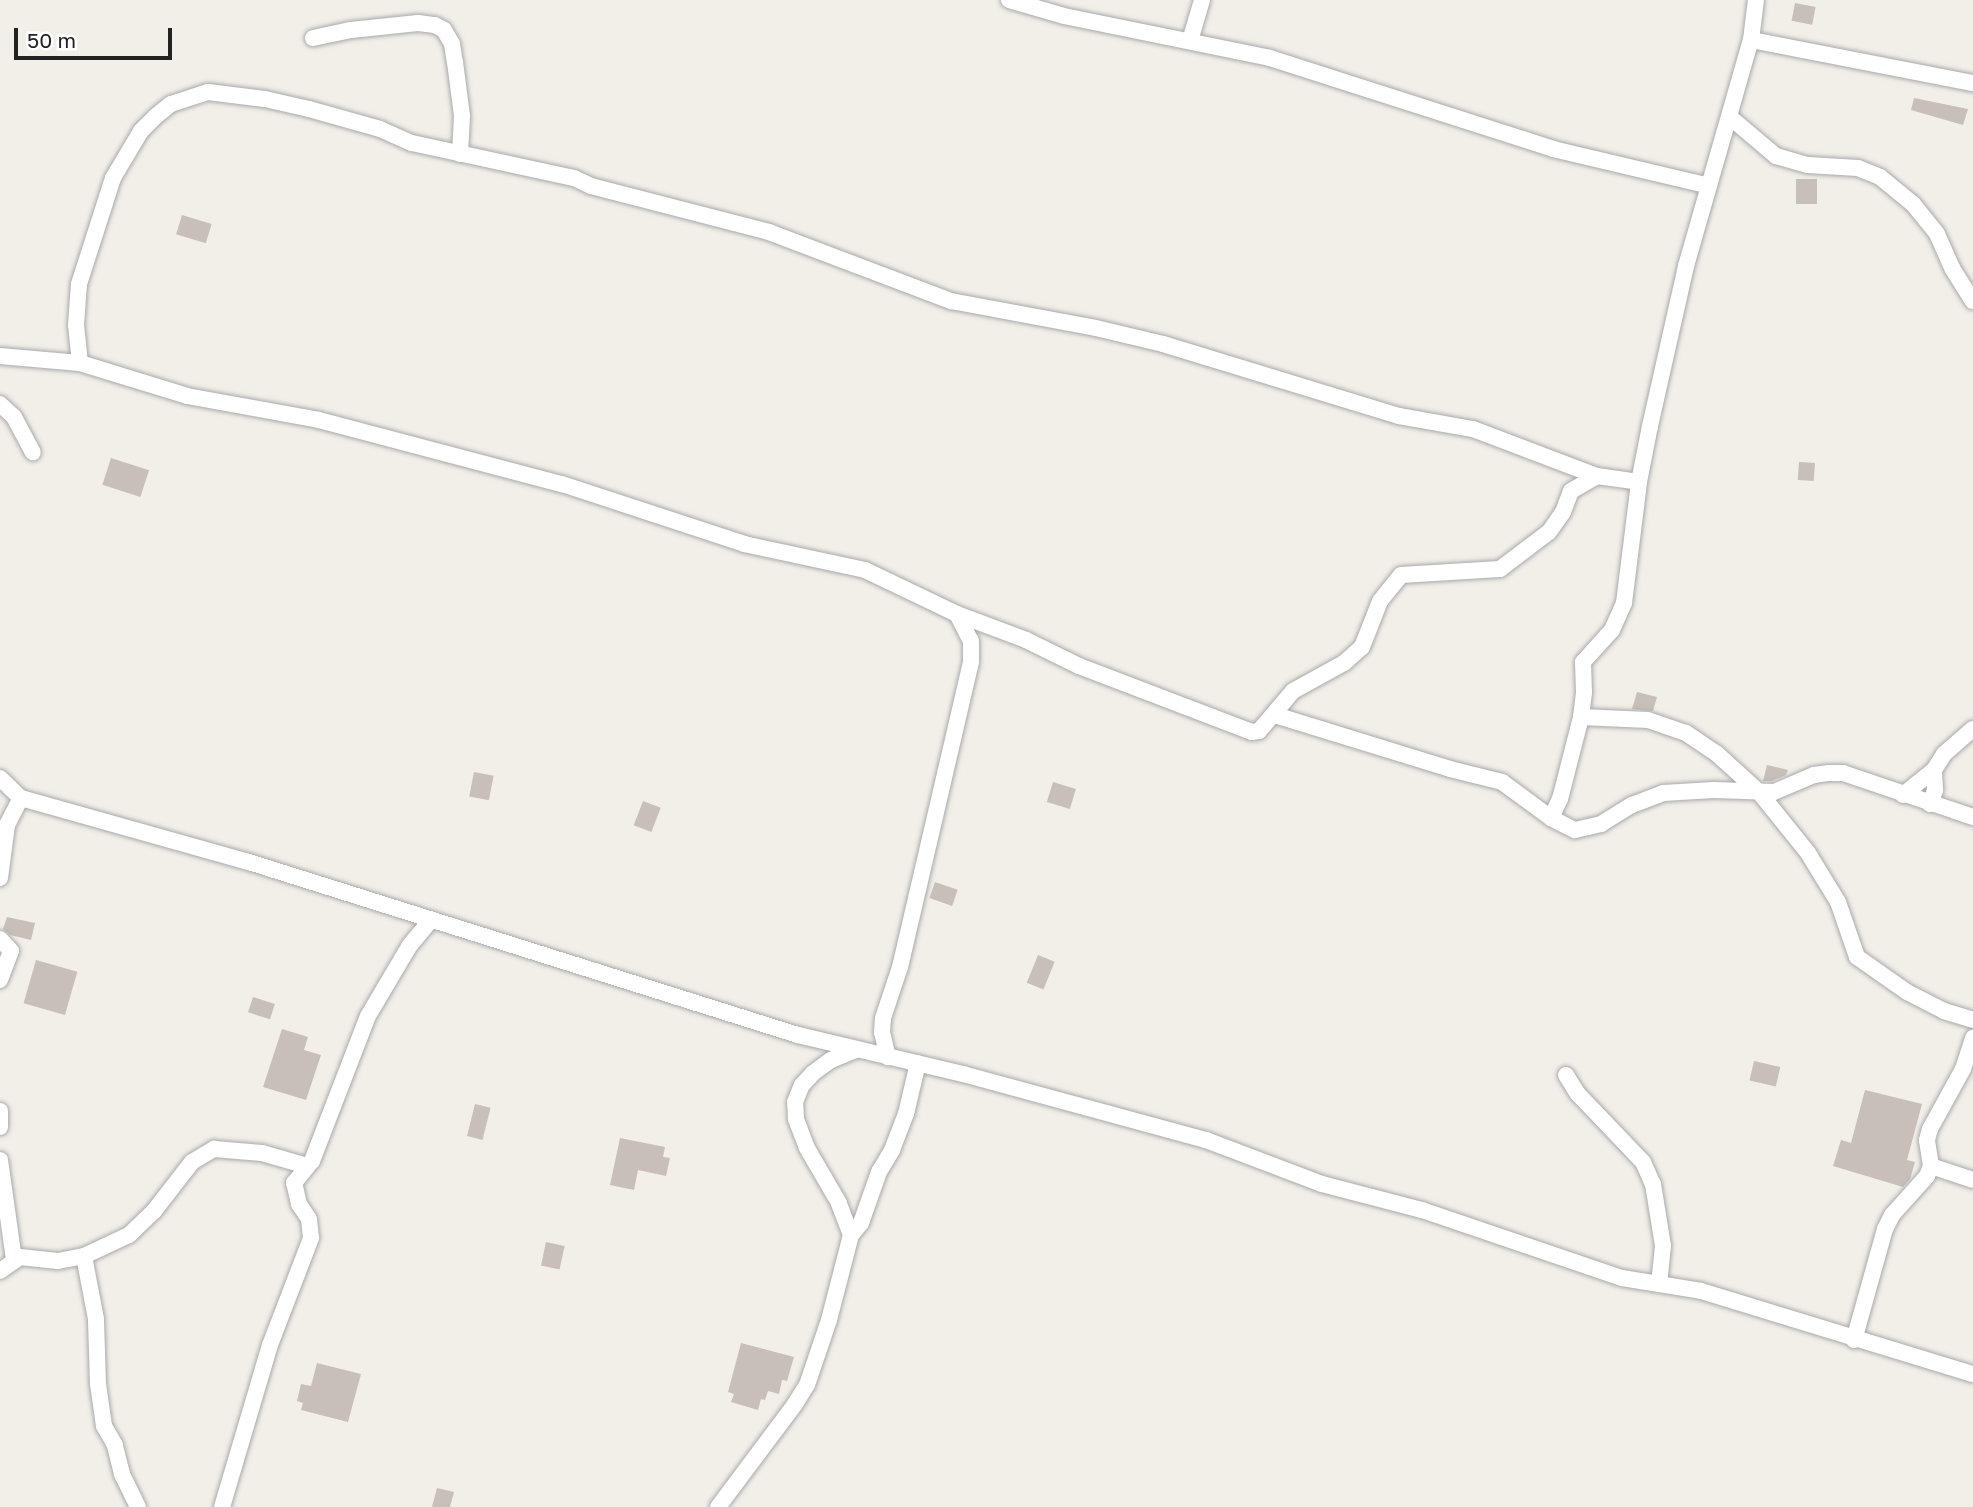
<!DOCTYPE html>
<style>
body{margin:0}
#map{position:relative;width:1973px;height:1507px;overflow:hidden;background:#f2efe9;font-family:"Golos Text",sans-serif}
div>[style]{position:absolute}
.building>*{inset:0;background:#c7bfb8;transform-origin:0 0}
.roads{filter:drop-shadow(0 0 2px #a9a9a9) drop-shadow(0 0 2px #a9a9a9)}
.minor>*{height:16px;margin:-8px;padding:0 8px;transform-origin:8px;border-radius:8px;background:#fff}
span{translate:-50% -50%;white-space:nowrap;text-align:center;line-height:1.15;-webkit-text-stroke:7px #fff;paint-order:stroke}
.scale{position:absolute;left:14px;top:28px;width:158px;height:32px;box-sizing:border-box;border:4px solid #222;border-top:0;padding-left:9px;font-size:21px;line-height:24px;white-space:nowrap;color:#222;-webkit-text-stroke:5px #fff;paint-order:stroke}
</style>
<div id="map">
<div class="building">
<i style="left:1795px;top:3px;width:21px;height:18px;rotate:11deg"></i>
<i style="clip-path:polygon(1914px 98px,1968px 109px,1963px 125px,1911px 110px)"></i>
<i style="left:1796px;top:179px;width:21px;height:25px"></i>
<i style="left:182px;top:215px;width:31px;height:20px;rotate:17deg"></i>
<i style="left:111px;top:458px;width:40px;height:28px;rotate:18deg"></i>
<i style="left:1799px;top:462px;width:16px;height:18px;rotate:4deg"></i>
<i style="clip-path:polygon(1637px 692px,1657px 697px,1653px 711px,1632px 709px)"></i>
<i style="clip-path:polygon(1767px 765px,1788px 770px,1786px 775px,1772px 781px,1763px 781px)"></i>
<i style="left:474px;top:772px;width:20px;height:25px;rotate:11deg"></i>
<i style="left:1053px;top:782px;width:24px;height:21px;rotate:17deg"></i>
<i style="left:643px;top:801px;width:19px;height:26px;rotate:21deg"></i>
<i style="left:935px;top:882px;width:24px;height:17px;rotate:19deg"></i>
<i style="clip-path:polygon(7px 917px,35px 923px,31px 940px,10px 935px,3px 929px)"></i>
<i style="left:1038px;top:955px;width:18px;height:30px;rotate:22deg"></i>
<i style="left:36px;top:960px;width:43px;height:45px;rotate:16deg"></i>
<i style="left:253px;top:997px;width:23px;height:16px;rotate:18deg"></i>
<i style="clip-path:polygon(282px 1029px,308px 1037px,304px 1050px,321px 1055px,306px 1100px,263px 1087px)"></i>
<i style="left:1754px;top:1061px;width:27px;height:20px;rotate:13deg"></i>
<i style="clip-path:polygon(1865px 1090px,1922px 1104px,1907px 1160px,1915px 1162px,1910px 1179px,1903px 1187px,1833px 1166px,1841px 1140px,1851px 1143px)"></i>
<i style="left:475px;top:1104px;width:16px;height:33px;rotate:14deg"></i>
<i style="clip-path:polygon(620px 1138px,665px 1147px,663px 1157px,670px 1158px,666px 1176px,638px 1170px,634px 1190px,610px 1185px)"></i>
<i style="left:546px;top:1242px;width:19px;height:24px;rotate:12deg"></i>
<i style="clip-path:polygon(741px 1343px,794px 1357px,787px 1381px,782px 1380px,779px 1394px,768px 1391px,765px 1400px,761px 1399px,758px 1410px,731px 1402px,734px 1394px,728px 1392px)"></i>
<i style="clip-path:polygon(317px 1363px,361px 1374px,348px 1422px,301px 1410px,303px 1403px,297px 1401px,301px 1384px,311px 1386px)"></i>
<i style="clip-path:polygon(437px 1488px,454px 1492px,450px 1507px,432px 1507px)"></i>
</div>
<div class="roads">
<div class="minor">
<i style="left:1009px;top:0;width:57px;rotate:16.2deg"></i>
<i style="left:1064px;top:16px;width:210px;rotate:11.5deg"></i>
<i style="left:1270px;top:58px;width:297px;rotate:17.8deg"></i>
<i style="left:1553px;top:149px;width:160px;rotate:13.3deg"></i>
<i style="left:313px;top:38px;width:39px;rotate:-12deg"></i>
<i style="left:351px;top:30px;width:67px;rotate:-6deg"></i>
<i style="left:418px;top:23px;width:17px;rotate:7deg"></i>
<i style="left:435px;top:25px;width:10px;rotate:29deg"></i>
<i style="left:444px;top:30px;width:16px;rotate:60deg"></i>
<i style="left:452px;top:44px;width:18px;rotate:81deg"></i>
<i style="left:455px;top:62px;width:54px;rotate:82.6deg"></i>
<i style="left:462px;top:116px;width:38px;rotate:93deg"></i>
<i style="left:1751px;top:40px;width:226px;rotate:11deg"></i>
<i style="left:1190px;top:41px;width:43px;rotate:-73.7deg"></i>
<i style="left:1731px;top:118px;width:59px;rotate:40.2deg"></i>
<i style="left:1776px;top:156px;width:33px;rotate:16deg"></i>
<i style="left:1808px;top:165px;width:50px;rotate:3.4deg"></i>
<i style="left:1858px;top:168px;width:24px;rotate:22deg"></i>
<i style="left:1880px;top:177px;width:43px;rotate:39.3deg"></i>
<i style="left:1913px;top:204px;width:38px;rotate:51deg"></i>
<i style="left:1937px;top:234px;width:37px;rotate:66deg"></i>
<i style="left:1952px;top:268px;width:39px;rotate:58deg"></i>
<i style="left:0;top:356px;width:80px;rotate:5deg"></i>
<i style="left:80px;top:363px;width:112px;rotate:17.1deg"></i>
<i style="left:187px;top:396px;width:134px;rotate:10.3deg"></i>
<i style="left:319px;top:420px;width:251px;rotate:14.8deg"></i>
<i style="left:562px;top:484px;width:192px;rotate:18.2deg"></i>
<i style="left:744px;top:544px;width:124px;rotate:12.1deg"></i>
<i style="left:865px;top:570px;width:102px;rotate:25.6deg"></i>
<i style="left:957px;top:614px;width:30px;rotate:63deg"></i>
<i style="left:971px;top:641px;width:21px;rotate:90deg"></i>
<i style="left:971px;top:662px;width:313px;rotate:103.1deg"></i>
<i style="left:900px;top:967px;width:54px;rotate:108.4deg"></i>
<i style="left:883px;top:1018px;width:14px;rotate:94deg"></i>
<i style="left:882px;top:1032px;width:26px;rotate:77deg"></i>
<i style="left:80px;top:363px;width:38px;rotate:-96deg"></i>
<i style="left:76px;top:325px;width:41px;rotate:-85.8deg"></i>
<i style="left:79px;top:284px;width:111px;rotate:-72.2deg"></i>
<i style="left:113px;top:178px;width:55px;rotate:-59.2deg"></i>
<i style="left:141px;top:131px;width:21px;rotate:-45deg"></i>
<i style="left:156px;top:116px;width:19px;rotate:-39deg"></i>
<i style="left:171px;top:104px;width:39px;rotate:-18deg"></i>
<i style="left:208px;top:92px;width:57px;rotate:7deg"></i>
<i style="left:265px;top:99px;width:45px;rotate:12.8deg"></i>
<i style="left:309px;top:109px;width:74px;rotate:15.7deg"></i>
<i style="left:380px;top:129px;width:35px;rotate:24deg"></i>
<i style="left:412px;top:143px;width:166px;rotate:12.2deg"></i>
<i style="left:574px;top:178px;width:19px;rotate:25deg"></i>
<i style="left:591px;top:186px;width:184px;rotate:14.5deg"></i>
<i style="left:769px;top:232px;width:195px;rotate:20.8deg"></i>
<i style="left:951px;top:301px;width:147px;rotate:10.5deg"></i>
<i style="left:1096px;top:328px;width:69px;rotate:13.4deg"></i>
<i style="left:1163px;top:344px;width:247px;rotate:17deg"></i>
<i style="left:1399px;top:416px;width:75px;rotate:10deg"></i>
<i style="left:1473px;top:429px;width:133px;rotate:20.8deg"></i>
<i style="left:1597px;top:476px;width:42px;rotate:8.1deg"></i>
<i style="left:0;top:404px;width:19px;rotate:43deg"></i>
<i style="left:14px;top:417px;width:40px;rotate:62deg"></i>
<i style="left:957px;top:614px;width:74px;rotate:20.6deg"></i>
<i style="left:1026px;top:640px;width:59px;rotate:26.1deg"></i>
<i style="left:1079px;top:666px;width:185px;rotate:20.9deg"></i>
<i style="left:1252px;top:732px;width:7px;rotate:-8deg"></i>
<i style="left:1259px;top:731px;width:52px;rotate:-49.6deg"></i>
<i style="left:1293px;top:691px;width:58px;rotate:-28.8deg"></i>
<i style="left:1344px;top:663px;width:24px;rotate:-42deg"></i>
<i style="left:1362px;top:647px;width:49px;rotate:-68.6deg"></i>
<i style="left:1380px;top:601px;width:33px;rotate:-51deg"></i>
<i style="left:1401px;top:575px;width:99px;rotate:-3.5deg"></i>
<i style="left:1500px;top:569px;width:61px;rotate:-37.1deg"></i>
<i style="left:1549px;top:532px;width:24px;rotate:-55deg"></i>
<i style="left:1563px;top:512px;width:22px;rotate:-69deg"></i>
<i style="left:1571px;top:491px;width:30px;rotate:-30deg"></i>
<i style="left:1275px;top:715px;width:183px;rotate:17.1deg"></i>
<i style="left:1450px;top:769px;width:54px;rotate:14deg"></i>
<i style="left:1502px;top:782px;width:61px;rotate:36.3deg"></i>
<i style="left:1551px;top:818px;width:27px;rotate:27deg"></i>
<i style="left:1575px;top:830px;width:27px;rotate:-13deg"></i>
<i style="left:1601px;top:824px;width:36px;rotate:-32deg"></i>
<i style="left:1632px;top:805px;width:33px;rotate:-21deg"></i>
<i style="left:1663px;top:793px;width:51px;rotate:-3.4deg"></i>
<i style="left:1714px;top:790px;width:60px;rotate:1.9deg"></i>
<i style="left:1774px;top:792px;width:43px;rotate:-23deg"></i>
<i style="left:1814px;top:775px;width:15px;rotate:-8deg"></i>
<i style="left:1829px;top:773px;width:14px"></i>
<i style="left:1843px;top:773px;width:137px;rotate:18.7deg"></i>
<i style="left:1581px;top:717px;width:67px;rotate:2.6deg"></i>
<i style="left:1648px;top:720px;width:40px;rotate:18.9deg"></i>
<i style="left:1686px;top:733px;width:36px;rotate:34deg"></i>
<i style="left:1716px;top:753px;width:58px;rotate:42.2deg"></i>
<i style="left:1759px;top:792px;width:78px;rotate:51.2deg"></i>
<i style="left:1808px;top:853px;width:57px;rotate:58.5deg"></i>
<i style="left:1838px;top:902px;width:58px;rotate:70.9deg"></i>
<i style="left:1857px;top:957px;width:61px;rotate:35deg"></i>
<i style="left:1907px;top:992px;width:42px;rotate:27.2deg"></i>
<i style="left:1944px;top:1011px;width:30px;rotate:17deg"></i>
<i style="left:0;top:778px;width:29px;rotate:44deg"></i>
<i style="left:21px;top:798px;width:240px;rotate:15.7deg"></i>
<i style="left:252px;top:863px;width:572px;rotate:17.49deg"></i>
<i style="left:798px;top:1035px;width:170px;rotate:13.3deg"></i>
<i style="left:963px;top:1074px;width:252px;rotate:15.2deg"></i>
<i style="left:1206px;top:1140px;width:124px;rotate:20.8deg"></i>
<i style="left:1322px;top:1184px;width:103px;rotate:14.6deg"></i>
<i style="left:1422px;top:1210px;width:211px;rotate:18.8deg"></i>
<i style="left:1622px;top:1278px;width:80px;rotate:9.3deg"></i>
<i style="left:1701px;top:1291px;width:284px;rotate:17deg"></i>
<i style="left:1903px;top:795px;width:40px;rotate:-39deg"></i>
<i style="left:1934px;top:770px;width:19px;rotate:-58deg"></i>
<i style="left:1944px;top:754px;width:38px;rotate:-41deg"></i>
<i style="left:1930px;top:804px;width:15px;rotate:-70deg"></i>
<i style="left:1935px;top:790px;width:20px;rotate:-93deg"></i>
<i style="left:1551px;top:818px;width:21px;rotate:-65deg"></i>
<i style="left:1560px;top:799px;width:85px;rotate:-75.6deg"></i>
<i style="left:1581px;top:717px;width:25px;rotate:-83deg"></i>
<i style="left:1584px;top:692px;width:30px;rotate:-92deg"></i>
<i style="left:1583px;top:662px;width:43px;rotate:-47.8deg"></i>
<i style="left:1612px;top:630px;width:30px;rotate:-66deg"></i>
<i style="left:1624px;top:603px;width:122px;rotate:-82.9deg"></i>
<i style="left:1639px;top:482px;width:57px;rotate:-78.9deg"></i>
<i style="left:1650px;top:426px;width:164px;rotate:-77.3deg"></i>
<i style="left:1686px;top:266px;width:235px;rotate:-74deg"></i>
<i style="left:1751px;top:40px;width:40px;rotate:-82.9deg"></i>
<i style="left:0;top:878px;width:53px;rotate:-82.5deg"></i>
<i style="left:7px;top:825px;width:30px;rotate:-63deg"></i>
<i style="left:0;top:939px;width:16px;rotate:47deg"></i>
<i style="left:11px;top:951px;width:31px;rotate:111deg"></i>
<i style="left:1566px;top:1075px;width:22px;rotate:58deg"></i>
<i style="left:1578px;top:1094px;width:94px;rotate:46.3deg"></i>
<i style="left:1643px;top:1162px;width:24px;rotate:66deg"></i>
<i style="left:1653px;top:1184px;width:63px;rotate:80.8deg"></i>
<i style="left:1663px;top:1246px;width:38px;rotate:96deg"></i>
<i style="left:0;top:1111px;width:16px;rotate:90deg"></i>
<i style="left:0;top:1160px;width:101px;rotate:82deg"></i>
<i style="left:1931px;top:1166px;width:44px;rotate:18.4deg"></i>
<i style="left:851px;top:1235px;width:16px;rotate:-50deg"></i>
<i style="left:861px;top:1223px;width:54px;rotate:-70.6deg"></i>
<i style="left:879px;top:1172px;width:26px;rotate:-59deg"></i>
<i style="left:892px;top:1150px;width:39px;rotate:-69deg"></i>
<i style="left:906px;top:1114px;width:52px;rotate:-76.8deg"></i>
<i style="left:0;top:1271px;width:24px;rotate:-35deg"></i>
<i style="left:20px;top:1257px;width:38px;rotate:6deg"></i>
<i style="left:58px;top:1261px;width:26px;rotate:-11deg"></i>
<i style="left:1854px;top:1340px;width:115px;rotate:-74.4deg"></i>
<i style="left:1885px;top:1229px;width:16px;rotate:-63deg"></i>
<i style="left:1892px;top:1215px;width:52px;rotate:-48.1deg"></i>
<i style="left:1927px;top:1176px;width:11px;rotate:-68deg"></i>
<i style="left:1931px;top:1166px;width:26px;rotate:-99deg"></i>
<i style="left:1927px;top:1140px;width:11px;rotate:-75deg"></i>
<i style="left:1930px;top:1129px;width:68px;rotate:-61.2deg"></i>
<i style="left:1963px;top:1069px;width:33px;rotate:-72deg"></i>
<i style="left:138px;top:1507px;width:37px;rotate:-116deg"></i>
<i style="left:122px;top:1474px;width:30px;rotate:-104deg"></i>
<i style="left:115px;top:1445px;width:22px;rotate:-120deg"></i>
<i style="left:104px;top:1426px;width:42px;rotate:-98.1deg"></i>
<i style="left:98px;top:1384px;width:65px;rotate:-91.8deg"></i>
<i style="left:96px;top:1319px;width:64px;rotate:-100.8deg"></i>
<i style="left:84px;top:1256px;width:50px;rotate:-25deg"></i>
<i style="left:129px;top:1235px;width:35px;rotate:-44deg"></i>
<i style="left:154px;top:1211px;width:62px;rotate:-52.2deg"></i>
<i style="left:192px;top:1162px;width:26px;rotate:-31deg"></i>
<i style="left:214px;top:1149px;width:48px;rotate:4.8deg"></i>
<i style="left:262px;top:1153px;width:47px;rotate:16.1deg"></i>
<i style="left:222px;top:1507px;width:169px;rotate:-73.5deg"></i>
<i style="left:270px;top:1345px;width:115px;rotate:-69deg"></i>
<i style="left:311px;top:1238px;width:19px;rotate:-96deg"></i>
<i style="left:309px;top:1219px;width:18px;rotate:-124deg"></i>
<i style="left:299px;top:1204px;width:22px;rotate:-103deg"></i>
<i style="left:294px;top:1183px;width:28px;rotate:-51deg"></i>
<i style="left:312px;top:1161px;width:155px;rotate:-68.9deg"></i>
<i style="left:368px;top:1016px;width:82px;rotate:-59.4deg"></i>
<i style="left:410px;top:945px;width:31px;rotate:-50deg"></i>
<i style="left:718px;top:1507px;width:129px;rotate:-53.2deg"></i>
<i style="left:795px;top:1404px;width:22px;rotate:-58deg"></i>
<i style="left:807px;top:1385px;width:69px;rotate:-71.3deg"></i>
<i style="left:829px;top:1320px;width:88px;rotate:-75.5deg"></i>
<i style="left:851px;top:1235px;width:34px;rotate:-111deg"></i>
<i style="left:839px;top:1203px;width:64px;rotate:-120.2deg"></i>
<i style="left:807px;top:1148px;width:31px;rotate:-111deg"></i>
<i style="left:796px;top:1119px;width:17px;rotate:-93deg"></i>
<i style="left:795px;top:1102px;width:18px;rotate:-68deg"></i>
<i style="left:802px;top:1085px;width:16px;rotate:-47deg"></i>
<i style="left:813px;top:1073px;width:22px;rotate:-36deg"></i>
<i style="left:831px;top:1060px;width:27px;rotate:-22deg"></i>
</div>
</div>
<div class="scale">50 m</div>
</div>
